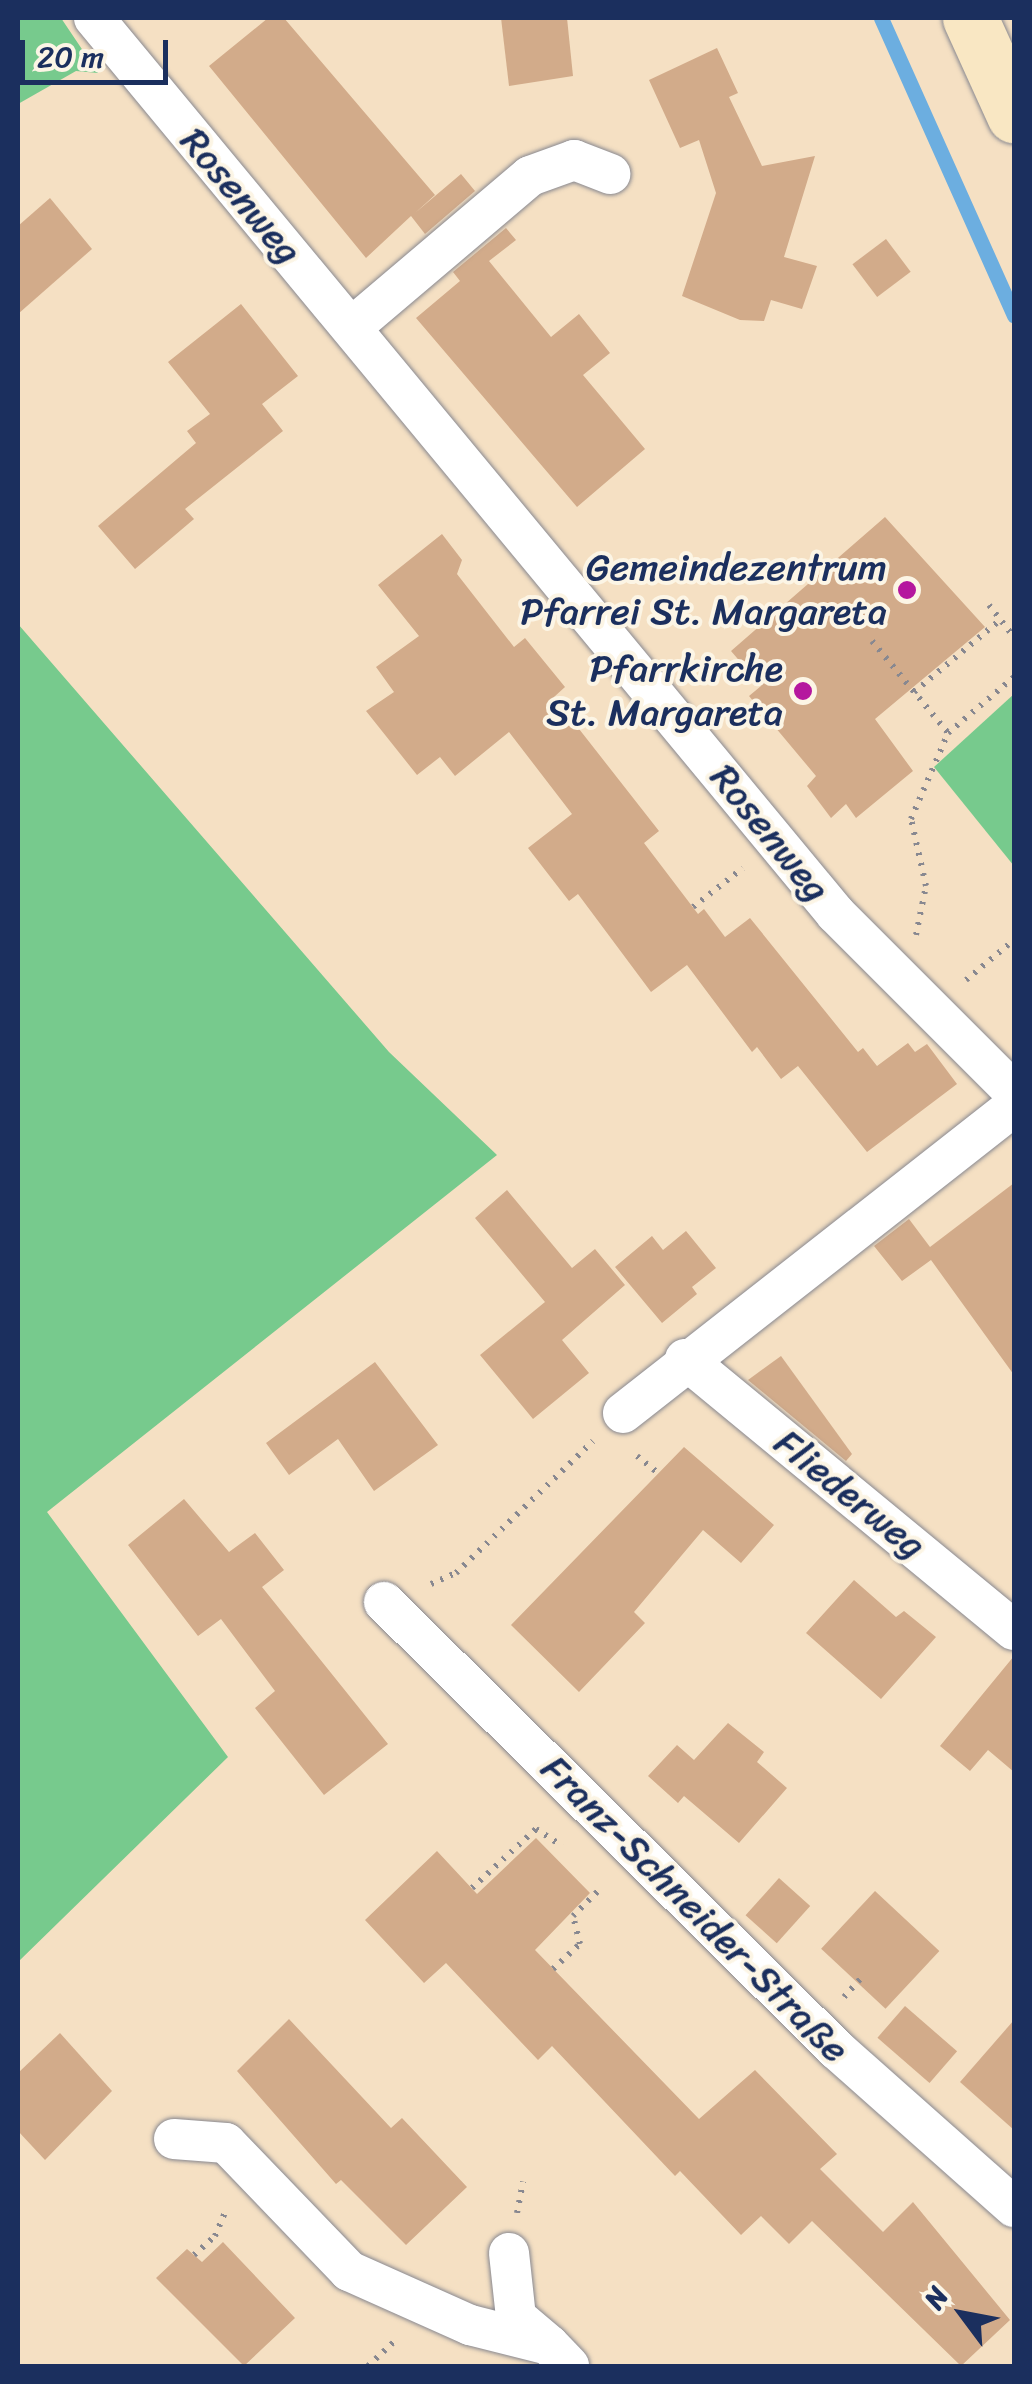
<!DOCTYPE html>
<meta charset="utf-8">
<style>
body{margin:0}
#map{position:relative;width:1032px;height:2384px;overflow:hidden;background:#f5e0c3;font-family:Sriracha,sans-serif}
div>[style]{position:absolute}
.green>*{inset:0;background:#77ca8d}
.stream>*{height:15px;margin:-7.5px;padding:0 7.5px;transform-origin:7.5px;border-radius:7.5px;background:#6caee0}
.building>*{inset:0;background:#d2ab8a;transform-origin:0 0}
.path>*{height:6px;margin-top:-3px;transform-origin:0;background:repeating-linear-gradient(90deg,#888890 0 2.5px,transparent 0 10.5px)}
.roads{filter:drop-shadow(0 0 2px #888890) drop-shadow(0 0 2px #888890)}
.street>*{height:40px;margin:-20px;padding:0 20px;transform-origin:20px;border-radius:20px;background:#fff}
.secondary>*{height:55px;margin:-27.5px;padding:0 27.5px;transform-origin:27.5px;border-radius:27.5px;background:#f9e7c3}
.dots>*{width:28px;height:28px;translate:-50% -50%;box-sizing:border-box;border:5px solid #fcf5e5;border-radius:50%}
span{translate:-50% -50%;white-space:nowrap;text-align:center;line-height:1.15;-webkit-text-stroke:8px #fcf5e5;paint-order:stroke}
.street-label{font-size:38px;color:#1b2f5e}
.poi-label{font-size:38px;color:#1b2f5e}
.right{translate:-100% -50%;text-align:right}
.frame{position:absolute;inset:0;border:20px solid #1b2f5e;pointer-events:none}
.north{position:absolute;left:912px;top:2264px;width:100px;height:100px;-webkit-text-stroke:8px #fcf5e5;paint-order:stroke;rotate:302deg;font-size:28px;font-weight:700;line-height:40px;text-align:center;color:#1b2f5e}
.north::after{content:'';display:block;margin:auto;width:35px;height:45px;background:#1b2f5e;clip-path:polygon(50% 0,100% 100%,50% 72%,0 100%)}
.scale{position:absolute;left:20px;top:40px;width:148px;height:45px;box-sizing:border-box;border:5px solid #1b2f5e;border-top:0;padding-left:12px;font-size:30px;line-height:35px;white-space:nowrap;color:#1b2f5e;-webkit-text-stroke:8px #fcf5e5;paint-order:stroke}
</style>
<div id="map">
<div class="green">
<i style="clip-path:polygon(18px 18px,61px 18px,98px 73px,76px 71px,18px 104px)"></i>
<i style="clip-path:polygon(18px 624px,389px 1052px,497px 1155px,47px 1512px,228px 1757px,18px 1962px)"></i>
<i style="clip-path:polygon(1014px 694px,1014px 866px,934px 767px)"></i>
</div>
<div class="stream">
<i style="left:881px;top:18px;width:326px;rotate:65.9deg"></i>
</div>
<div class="building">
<i style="clip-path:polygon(268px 18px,284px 18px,435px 195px,415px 213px,461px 174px,475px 191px,425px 234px,411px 216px,366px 258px,209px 66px)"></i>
<i style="clip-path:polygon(501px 18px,567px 18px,573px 76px,509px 86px)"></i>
<i style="clip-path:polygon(717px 48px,738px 93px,729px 97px,762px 166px,815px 156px,784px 257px,817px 266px,802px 309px,771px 300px,764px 321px,740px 320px,682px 296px,716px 193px,699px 140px,680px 148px,649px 80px)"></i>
<i style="clip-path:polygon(50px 198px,92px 249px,18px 314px,18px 226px)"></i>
<i style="clip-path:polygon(506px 228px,516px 240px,489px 261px,551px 337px,579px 314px,610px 353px,583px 375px,645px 449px,577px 507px,416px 318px,460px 281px,453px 272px)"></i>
<i style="left:886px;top:239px;width:41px;height:42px;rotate:53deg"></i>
<i style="clip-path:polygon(241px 304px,298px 376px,262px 404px,283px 431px,185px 509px,194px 519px,135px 569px,98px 526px,196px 443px,187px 431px,210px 414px,168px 362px)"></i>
<i style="clip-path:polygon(885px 517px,985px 627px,875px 719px,913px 771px,856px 818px,846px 804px,831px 818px,807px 786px,816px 776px,749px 696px,761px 686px,731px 651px)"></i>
<i style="clip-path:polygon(442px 534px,462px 560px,457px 574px,514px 647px,525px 638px,565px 687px,554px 697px,659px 831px,644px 843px,698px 914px,704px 909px,725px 937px,750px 918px,858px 1052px,863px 1048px,877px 1066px,908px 1043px,915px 1052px,927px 1044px,957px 1084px,867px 1152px,798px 1066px,781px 1079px,757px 1047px,752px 1052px,687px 965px,651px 992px,578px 894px,569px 901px,528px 848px,572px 814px,509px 732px,455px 776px,440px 757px,417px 775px,366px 711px,394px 692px,376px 667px,419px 636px,378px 585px)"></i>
<i style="clip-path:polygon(1014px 1183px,1014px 1375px,931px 1260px,902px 1281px,874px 1246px,909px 1219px,930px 1247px)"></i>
<i style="clip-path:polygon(507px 1190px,572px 1268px,595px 1249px,625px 1285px,562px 1340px,589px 1373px,533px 1419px,480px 1355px,545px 1302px,475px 1218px)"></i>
<i style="clip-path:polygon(686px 1231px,716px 1268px,692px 1287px,697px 1294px,662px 1323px,615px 1267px,652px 1236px,663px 1250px)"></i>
<i style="clip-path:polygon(781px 1356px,852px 1454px,846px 1461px,748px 1380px)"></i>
<i style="clip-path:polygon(375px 1362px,438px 1445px,374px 1491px,338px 1439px,289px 1475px,266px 1443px)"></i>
<i style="clip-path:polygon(684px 1447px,774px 1525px,741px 1563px,703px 1530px,634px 1612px,645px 1623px,579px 1692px,511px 1625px)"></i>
<i style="clip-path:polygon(184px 1499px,229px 1552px,255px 1533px,284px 1570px,262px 1587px,388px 1744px,324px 1795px,255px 1708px,275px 1691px,221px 1619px,198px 1636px,128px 1545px)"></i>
<i style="clip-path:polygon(854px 1580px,896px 1617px,904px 1611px,936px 1637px,881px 1699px,806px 1633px)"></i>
<i style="clip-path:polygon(1014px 1656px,1014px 1772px,988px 1750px,970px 1771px,940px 1746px)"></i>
<i style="clip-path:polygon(728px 1723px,764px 1752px,757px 1762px,787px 1788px,739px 1843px,684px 1796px,678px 1803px,648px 1776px,677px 1745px,694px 1760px)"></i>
<i style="clip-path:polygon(536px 1838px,590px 1893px,535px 1950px,699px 2119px,755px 2070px,837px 2154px,820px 2169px,883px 2232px,913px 2202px,1010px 2320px,961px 2366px,812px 2221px,789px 2244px,761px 2216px,741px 2235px,680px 2171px,675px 2176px,552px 2046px,538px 2060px,446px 1963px,424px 1983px,365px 1920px,437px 1851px,477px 1894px)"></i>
<i style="left:779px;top:1878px;width:42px;height:50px;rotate:42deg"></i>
<i style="left:875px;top:1891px;width:88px;height:79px;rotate:43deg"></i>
<i style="left:905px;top:2006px;width:69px;height:42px;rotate:41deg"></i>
<i style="clip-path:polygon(289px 2019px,391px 2128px,402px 2118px,467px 2187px,406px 2245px,341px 2180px,336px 2184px,237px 2071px)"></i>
<i style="clip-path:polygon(1014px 2020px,1014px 2130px,960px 2082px)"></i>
<i style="clip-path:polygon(60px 2033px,112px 2091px,45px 2160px,18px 2131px,18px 2073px)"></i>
<i style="clip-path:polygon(223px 2242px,295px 2318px,244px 2366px,156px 2278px,187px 2249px,202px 2262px)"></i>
</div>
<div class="path">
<i style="left:989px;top:605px;width:41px;rotate:52deg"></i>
<i style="left:872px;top:641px;width:119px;rotate:50.4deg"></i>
<i style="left:948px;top:733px;width:87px;rotate:-40.3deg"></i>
<i style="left:914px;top:692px;width:112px;rotate:-39.9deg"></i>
<i style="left:693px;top:907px;width:63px;rotate:-38deg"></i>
<i style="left:916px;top:935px;width:50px;rotate:-78.5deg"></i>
<i style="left:926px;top:886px;width:69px;rotate:-102.6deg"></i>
<i style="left:911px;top:819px;width:94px;rotate:-66.7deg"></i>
<i style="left:966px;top:980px;width:62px;rotate:-39.8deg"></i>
<i style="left:637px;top:1456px;width:28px;rotate:39deg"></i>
<i style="left:431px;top:1584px;width:27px;rotate:-24deg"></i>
<i style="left:456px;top:1573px;width:190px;rotate:-43.9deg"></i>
<i style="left:472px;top:1888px;width:87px;rotate:-42.7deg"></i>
<i style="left:536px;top:1829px;width:31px;rotate:33deg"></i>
<i style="left:553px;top:1969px;width:37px;rotate:-43deg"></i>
<i style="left:580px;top:1944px;width:29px;rotate:-104deg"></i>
<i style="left:573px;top:1916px;width:38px;rotate:-45deg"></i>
<i style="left:844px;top:1997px;width:28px;rotate:-48deg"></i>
<i style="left:517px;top:2213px;width:32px;rotate:-79deg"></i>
<i style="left:194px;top:2255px;width:28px;rotate:-42deg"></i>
<i style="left:215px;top:2236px;width:30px;rotate:-67deg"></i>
<i style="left:368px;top:2366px;width:38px;rotate:-43deg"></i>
</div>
<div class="roads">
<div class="street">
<i style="left:94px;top:18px;width:1163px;rotate:50.37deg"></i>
<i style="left:836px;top:914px;width:252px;rotate:45deg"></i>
<i style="left:352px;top:327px;width:233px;rotate:-40.3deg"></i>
<i style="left:530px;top:176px;width:47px;rotate:-20deg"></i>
<i style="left:574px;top:160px;width:39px;rotate:21deg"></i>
<i style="left:685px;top:1359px;width:426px;rotate:39.5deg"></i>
<i style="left:623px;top:1413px;width:497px;rotate:-38.1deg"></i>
<i style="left:384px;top:1602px;width:636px;rotate:44.68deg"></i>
<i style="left:836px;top:2049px;width:238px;rotate:41.6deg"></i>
<i style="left:174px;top:2139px;width:52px;rotate:4.4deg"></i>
<i style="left:226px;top:2143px;width:178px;rotate:46.1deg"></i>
<i style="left:349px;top:2271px;width:133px;rotate:24.1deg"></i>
<i style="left:470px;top:2325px;width:81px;rotate:14.2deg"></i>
<i style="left:549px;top:2345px;width:29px;rotate:46deg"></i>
<i style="left:509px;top:2253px;width:64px;rotate:83.8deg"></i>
<i style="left:516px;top:2317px;width:43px;rotate:40.3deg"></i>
</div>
<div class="secondary">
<i style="left:970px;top:18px;width:107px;rotate:65.6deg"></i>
</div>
</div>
<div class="dots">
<i style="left:907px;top:590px;background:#b5179e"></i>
<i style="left:803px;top:691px;background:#b5179e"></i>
</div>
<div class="street-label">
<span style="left:241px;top:196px;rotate:50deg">Rosenweg</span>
<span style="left:770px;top:833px;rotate:51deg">Rosenweg</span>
<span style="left:850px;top:1494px;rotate:39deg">Fliederweg</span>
<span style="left:695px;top:1909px;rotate:45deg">Franz-Schneider-Straße</span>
</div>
<div class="poi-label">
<span class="right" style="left:887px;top:590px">Gemeindezentrum<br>Pfarrei St. Margareta</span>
<span class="right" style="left:783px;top:691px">Pfarrkirche<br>St. Margareta</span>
</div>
<div class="frame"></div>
<div class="north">N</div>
<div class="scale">20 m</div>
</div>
